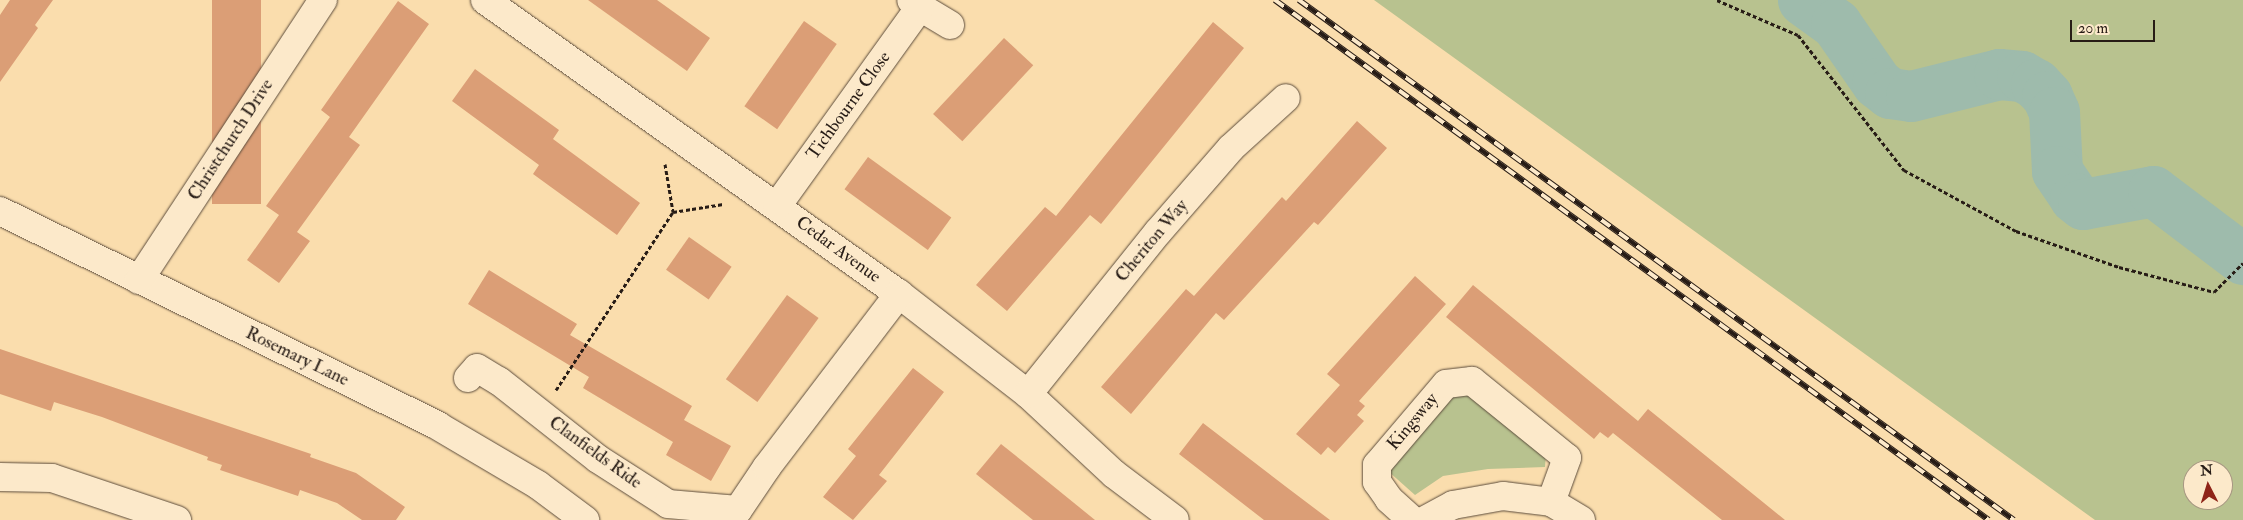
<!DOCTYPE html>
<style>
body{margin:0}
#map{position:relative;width:2243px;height:520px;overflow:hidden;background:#faddad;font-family:"IM FELL Double Pica",serif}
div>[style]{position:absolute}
.green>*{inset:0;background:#b8c28f}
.river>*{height:51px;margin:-25.5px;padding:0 25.5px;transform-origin:25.5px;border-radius:25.5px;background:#9ebbac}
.building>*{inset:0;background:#db9e76;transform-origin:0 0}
.path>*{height:3px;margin-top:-1.5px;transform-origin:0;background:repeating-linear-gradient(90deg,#271c16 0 4px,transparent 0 6.5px)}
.roads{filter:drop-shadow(0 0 1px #5c4c3c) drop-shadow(0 0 1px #5c4c3c)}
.minor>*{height:28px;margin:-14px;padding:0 14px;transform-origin:14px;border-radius:14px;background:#fce9ca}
.rail>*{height:5.5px;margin-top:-2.75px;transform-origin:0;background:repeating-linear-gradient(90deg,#fce9ca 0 11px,#271c16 0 22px);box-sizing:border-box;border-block:1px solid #271c16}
span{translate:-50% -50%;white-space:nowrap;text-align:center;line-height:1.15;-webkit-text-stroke:4px #fce9ca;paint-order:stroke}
.street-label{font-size:18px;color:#271c16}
.north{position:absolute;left:2183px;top:460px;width:50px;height:50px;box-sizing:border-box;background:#fce9ca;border:1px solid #a79782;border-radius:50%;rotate:355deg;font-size:14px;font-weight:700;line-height:20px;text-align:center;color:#271c16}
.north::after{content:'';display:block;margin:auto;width:18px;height:22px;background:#8f2418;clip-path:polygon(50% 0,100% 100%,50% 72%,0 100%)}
.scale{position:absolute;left:2070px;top:20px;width:85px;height:22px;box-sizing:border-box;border:2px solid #271c16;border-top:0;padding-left:6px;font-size:15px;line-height:18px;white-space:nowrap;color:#271c16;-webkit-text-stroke:4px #fce9ca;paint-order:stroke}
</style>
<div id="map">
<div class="green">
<i style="clip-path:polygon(evenodd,1374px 0,2243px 0,2243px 520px,2095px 520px,1374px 0,2193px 470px,2223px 470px,2223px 500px,2193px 500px,2193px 470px)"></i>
<i style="clip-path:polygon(1468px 391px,1546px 453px,1545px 467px,1488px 469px,1443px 476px,1415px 495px,1388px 471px,1445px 399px)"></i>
</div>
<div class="river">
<i style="left:1803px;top:0;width:41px;rotate:36deg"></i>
<i style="left:1836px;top:24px;width:72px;rotate:55.2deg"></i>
<i style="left:1877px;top:83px;width:16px;rotate:38deg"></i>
<i style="left:1890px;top:93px;width:21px;rotate:8deg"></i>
<i style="left:1911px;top:96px;width:91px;rotate:-14deg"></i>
<i style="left:1999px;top:74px;width:23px;rotate:5deg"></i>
<i style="left:2022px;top:76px;width:16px;rotate:30deg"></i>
<i style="left:2036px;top:84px;width:16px;rotate:47deg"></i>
<i style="left:2047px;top:96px;width:17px;rotate:66deg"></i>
<i style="left:2054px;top:112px;width:59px;rotate:87.1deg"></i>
<i style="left:2057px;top:171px;width:32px;rotate:56deg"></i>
<i style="left:2075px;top:198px;width:10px;rotate:37deg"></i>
<i style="left:2083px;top:204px;width:71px;rotate:-10.5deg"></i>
<i style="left:2153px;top:191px;width:113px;rotate:37.1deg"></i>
</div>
<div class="building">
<i style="clip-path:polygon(10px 0,53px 0,35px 25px,38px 28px,0 82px,0 15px)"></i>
<i style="left:212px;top:0;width:49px;height:204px"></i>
<i style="clip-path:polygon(588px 0,657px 0,710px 38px,687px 71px)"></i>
<i style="clip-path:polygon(398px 1px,429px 24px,349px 137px,360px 145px,297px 232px,310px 241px,279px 283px,247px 260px,279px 215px,266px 206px,330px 117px,321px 110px)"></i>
<i style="left:804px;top:21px;width:40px;height:104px;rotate:35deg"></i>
<i style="clip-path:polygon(1213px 22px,1244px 48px,1101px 224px,1090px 215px,1007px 311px,976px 285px,1045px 207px,1056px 216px)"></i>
<i style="left:1004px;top:38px;width:40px;height:104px;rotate:43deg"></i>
<i style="clip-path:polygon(475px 69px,559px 130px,553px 139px,640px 203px,617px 235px,533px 174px,539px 165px,452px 101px)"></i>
<i style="clip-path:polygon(1357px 121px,1387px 148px,1318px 225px,1314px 222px,1224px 320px,1216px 313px,1131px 414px,1101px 387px,1186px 289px,1194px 296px,1282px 197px,1286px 201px)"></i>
<i style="left:868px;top:157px;width:103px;height:40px;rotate:36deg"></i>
<i style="left:689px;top:237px;width:52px;height:40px;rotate:35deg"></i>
<i style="clip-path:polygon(489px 270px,577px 324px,570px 335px,692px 406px,684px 420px,731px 446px,711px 481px,666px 455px,673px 442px,583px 388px,589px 377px,468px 304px)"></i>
<i style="clip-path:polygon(1415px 276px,1446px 304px,1359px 401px,1365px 406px,1357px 415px,1364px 421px,1335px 453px,1328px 447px,1321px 455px,1296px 434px,1340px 385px,1327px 374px)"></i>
<i style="clip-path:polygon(1473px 285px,1638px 421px,1648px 409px,1785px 520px,1722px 520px,1613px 433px,1608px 438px,1600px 432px,1594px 439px,1446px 317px)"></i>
<i style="left:787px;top:295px;width:39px;height:104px;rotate:36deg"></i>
<i style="clip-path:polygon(0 349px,311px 454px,310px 457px,356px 473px,405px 507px,396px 520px,362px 520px,337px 503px,300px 490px,298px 496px,220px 470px,222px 465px,207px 460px,208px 457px,102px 417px,54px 402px,51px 411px,0 394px)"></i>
<i style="clip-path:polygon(913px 368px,944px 392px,879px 475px,887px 481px,853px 520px,823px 497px,856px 456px,848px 449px)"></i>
<i style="clip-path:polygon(1203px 423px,1285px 486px,1330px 520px,1264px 520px,1179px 454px)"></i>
<i style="clip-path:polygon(1001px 444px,1026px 464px,1095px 520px,1033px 520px,1002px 495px,976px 474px)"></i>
</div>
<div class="path">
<i style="left:1717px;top:0;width:88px;rotate:23.4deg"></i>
<i style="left:1798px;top:35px;width:172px;rotate:51.9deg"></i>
<i style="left:1904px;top:170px;width:128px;rotate:28.6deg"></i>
<i style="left:2016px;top:231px;width:109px;rotate:19.3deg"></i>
<i style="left:2119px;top:267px;width:98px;rotate:14.7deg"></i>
<i style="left:2214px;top:292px;width:41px;rotate:-45deg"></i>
<i style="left:665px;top:164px;width:49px;rotate:80.5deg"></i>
<i style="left:556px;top:390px;width:213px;rotate:-56.7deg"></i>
<i style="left:673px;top:212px;width:51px;rotate:-9.1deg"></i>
</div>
<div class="roads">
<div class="minor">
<i style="left:485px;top:0;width:508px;rotate:35.38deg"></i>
<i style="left:899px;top:294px;width:163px;rotate:37.8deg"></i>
<i style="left:1028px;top:394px;width:117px;rotate:42.9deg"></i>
<i style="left:1114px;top:474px;width:76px;rotate:37deg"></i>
<i style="left:920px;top:7px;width:35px;rotate:31deg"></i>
<i style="left:777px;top:206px;width:245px;rotate:-54.3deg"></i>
<i style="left:920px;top:7px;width:11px;rotate:-142deg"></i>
<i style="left:0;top:211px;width:488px;rotate:26.1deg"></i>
<i style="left:438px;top:426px;width:116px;rotate:30.5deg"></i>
<i style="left:538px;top:485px;width:59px;rotate:36.7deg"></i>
<i style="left:139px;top:280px;width:335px;rotate:-56.7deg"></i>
<i style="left:468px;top:378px;width:13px;rotate:-48deg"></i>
<i style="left:477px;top:368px;width:26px;rotate:31deg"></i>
<i style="left:499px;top:381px;width:126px;rotate:38.2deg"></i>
<i style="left:598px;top:459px;width:83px;rotate:32.7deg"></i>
<i style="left:668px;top:504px;width:70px;rotate:4.9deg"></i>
<i style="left:738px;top:510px;width:52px;rotate:-56deg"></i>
<i style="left:767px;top:467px;width:218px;rotate:-52.7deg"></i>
<i style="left:1028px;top:394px;width:208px;rotate:-51.3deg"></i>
<i style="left:1158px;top:232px;width:111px;rotate:-49deg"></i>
<i style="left:1231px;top:148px;width:74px;rotate:-42.3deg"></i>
<i style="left:0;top:477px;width:52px;rotate:1.1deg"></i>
<i style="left:52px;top:478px;width:132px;rotate:18.6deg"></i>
<i style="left:1412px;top:520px;width:31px;rotate:-138deg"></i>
<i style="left:1389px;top:499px;width:21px;rotate:-125deg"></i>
<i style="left:1377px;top:482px;width:17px;rotate:-90deg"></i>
<i style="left:1377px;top:465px;width:106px;rotate:-49.6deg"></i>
<i style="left:1446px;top:384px;width:26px;rotate:-7deg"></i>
<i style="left:1472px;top:381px;width:122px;rotate:39deg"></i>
<i style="left:1567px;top:458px;width:47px;rotate:110deg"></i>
<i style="left:1425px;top:520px;width:32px;rotate:-28deg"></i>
<i style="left:1453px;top:505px;width:51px;rotate:-10.2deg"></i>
<i style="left:1503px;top:496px;width:48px;rotate:7.1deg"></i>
<i style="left:1551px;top:502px;width:35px;rotate:31deg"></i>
</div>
</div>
<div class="rail">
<i style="left:1275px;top:0;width:883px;rotate:36.07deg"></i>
<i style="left:1299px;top:0;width:884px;rotate:36.03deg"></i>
</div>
<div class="street-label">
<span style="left:849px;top:106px;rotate:-54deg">Tichbourne Close</span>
<span style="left:231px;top:140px;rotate:-57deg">Christchurch Drive</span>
<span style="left:1152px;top:241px;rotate:-50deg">Cheriton Way</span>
<span style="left:838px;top:250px;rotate:36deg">Cedar Avenue</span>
<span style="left:297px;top:357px;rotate:26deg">Rosemary Lane</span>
<span style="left:1413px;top:422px;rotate:-50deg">Kingsway</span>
<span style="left:595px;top:453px;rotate:36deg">Clanfields Ride</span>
</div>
<div class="north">N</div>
<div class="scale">20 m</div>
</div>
